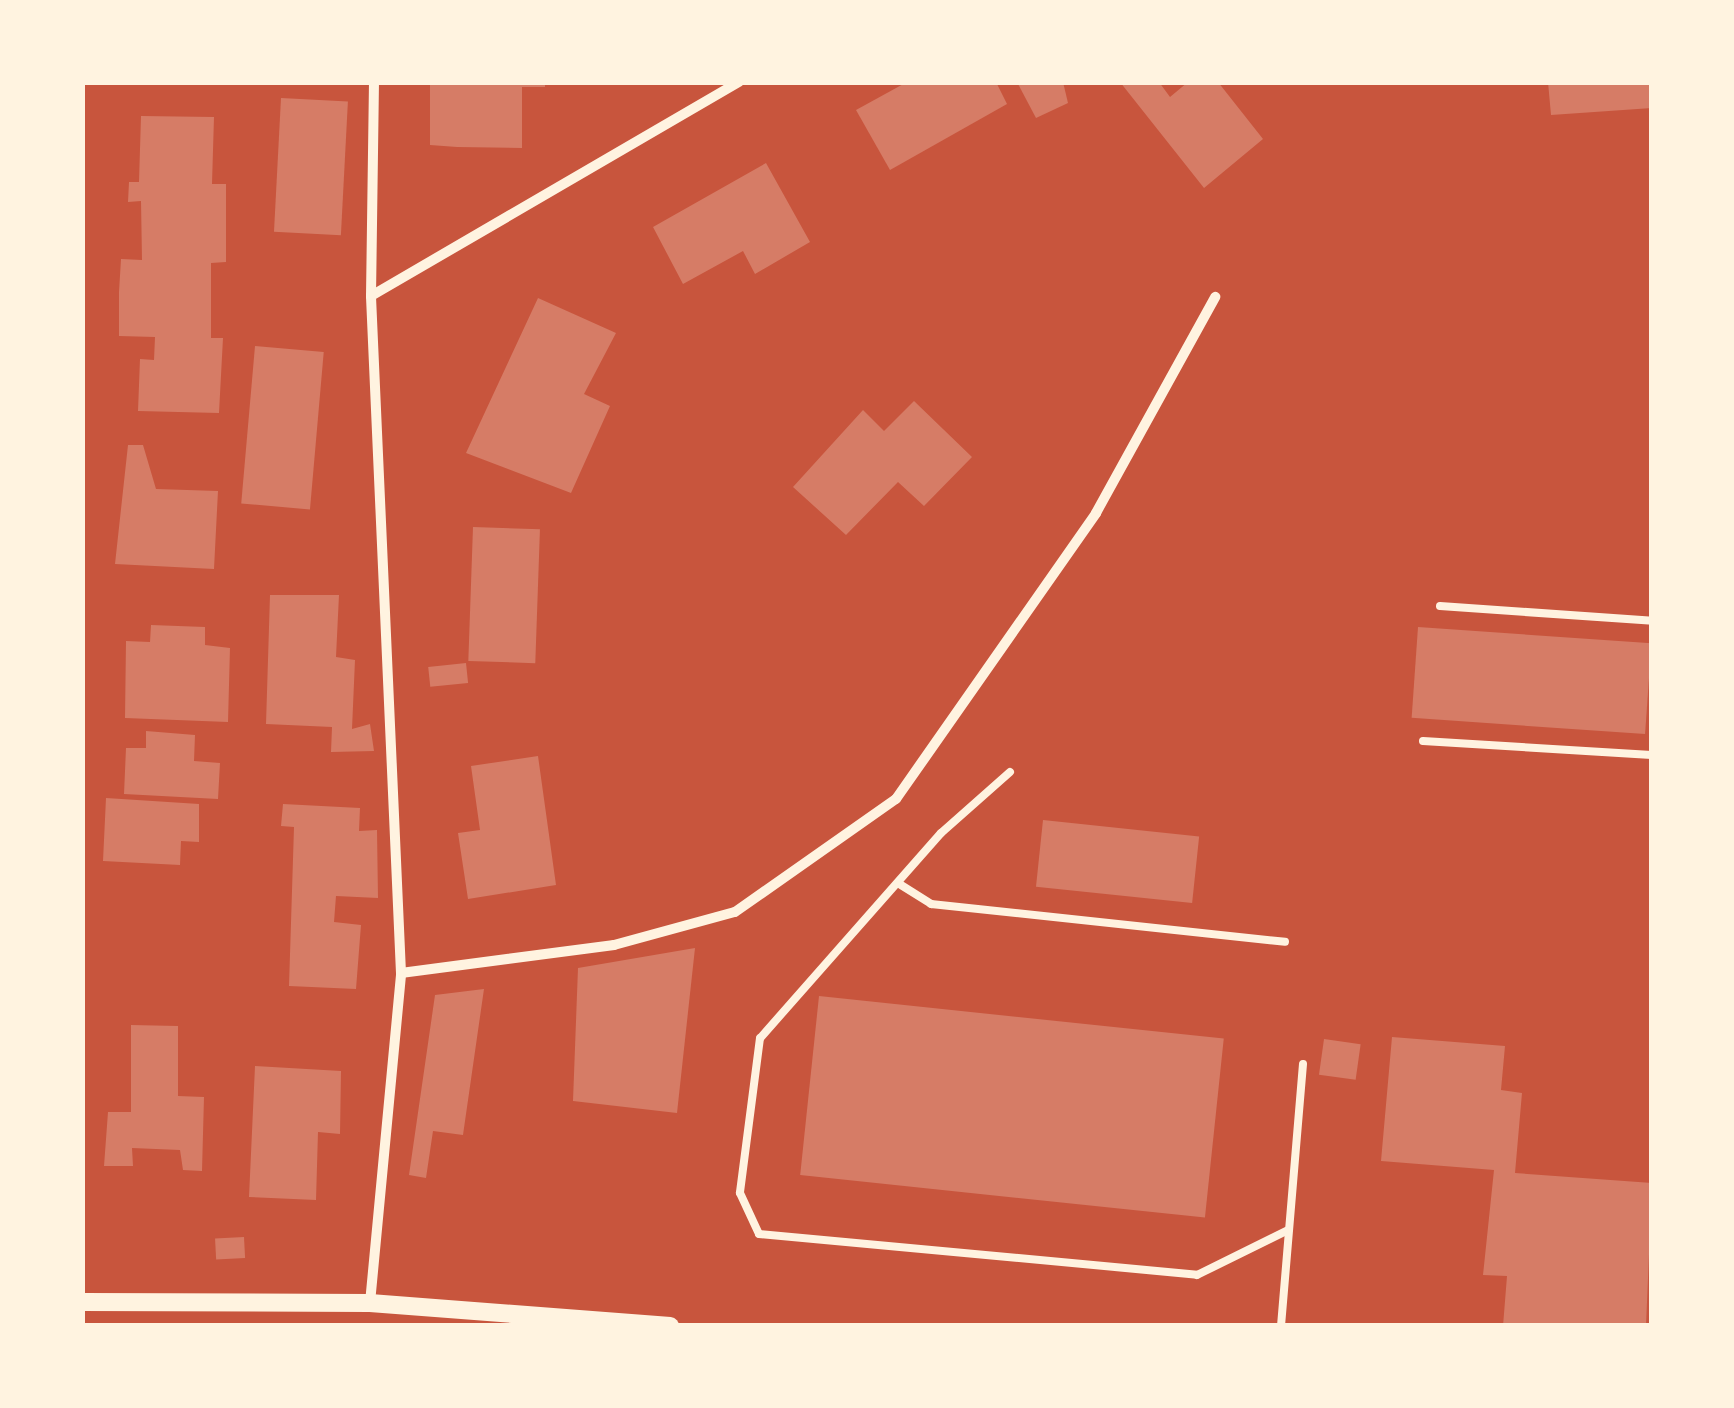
<!DOCTYPE html>
<style>
body{margin:0}
#map{position:relative;width:1734px;height:1408px;overflow:hidden;background:#c8553d;font-family:"DM Sans",sans-serif}
div>[style]{position:absolute}
.building>*{inset:0;background:#d67c66;transform-origin:0 0}
.service>*{height:8px;margin:-4px;padding:0 4px;transform-origin:4px;border-radius:4px;background:#fff3e0}
.minor>*{height:10px;margin:-5px;padding:0 5px;transform-origin:5px;border-radius:5px;background:#fff3e0}
.tertiary>*{height:18px;margin:-9px;padding:0 9px;transform-origin:9px;border-radius:9px;background:#fff3e0}
span{translate:-50% -50%;white-space:nowrap;text-align:center;line-height:1.15;-webkit-text-stroke:9px #fff3e0;paint-order:stroke}
.frame{position:absolute;inset:0;border:85px solid #fff3e0;pointer-events:none}
</style>
<div id="map">
<div class="building">
<i style="clip-path:polygon(430px 82px,545px 82px,545px 87px,522px 87px,522px 148px,457px 147px,430px 145px)"></i>
<i style="clip-path:polygon(907px 82px,996px 82px,1007px 104px,890px 170px,856px 110px)"></i>
<i style="clip-path:polygon(1017px 82px,1063px 82px,1068px 103px,1036px 118px)"></i>
<i style="clip-path:polygon(1120px 82px,1159px 82px,1170px 97px,1188px 82px,1218px 82px,1263px 139px,1204px 188px)"></i>
<i style="clip-path:polygon(1548px 82px,1652px 82px,1652px 108px,1551px 115px)"></i>
<i style="left:281px;top:98px;width:67px;height:134px;rotate:3deg"></i>
<i style="clip-path:polygon(141px 116px,214px 117px,212px 184px,226px 184px,226px 262px,211px 263px,211px 338px,223px 338px,219px 413px,138px 411px,140px 359px,154px 360px,155px 337px,119px 336px,119px 292px,121px 259px,142px 260px,141px 201px,128px 202px,129px 182px,139px 182px)"></i>
<i style="clip-path:polygon(766px 163px,810px 242px,755px 274px,743px 251px,683px 284px,653px 227px)"></i>
<i style="clip-path:polygon(538px 298px,616px 333px,584px 394px,610px 406px,571px 493px,466px 453px)"></i>
<i style="left:255px;top:346px;width:69px;height:158px;rotate:5deg"></i>
<i style="clip-path:polygon(914px 401px,972px 457px,924px 506px,898px 482px,846px 535px,793px 487px,863px 410px,884px 431px)"></i>
<i style="clip-path:polygon(128px 445px,143px 445px,156px 489px,218px 491px,214px 569px,115px 564px)"></i>
<i style="left:473px;top:527px;width:67px;height:134px;rotate:2deg"></i>
<i style="clip-path:polygon(270px 595px,339px 595px,336px 657px,355px 660px,352px 729px,370px 724px,374px 751px,331px 752px,332px 727px,266px 724px)"></i>
<i style="clip-path:polygon(151px 625px,205px 627px,205px 645px,230px 648px,228px 722px,125px 718px,126px 641px,150px 642px)"></i>
<i style="left:1418px;top:627px;width:234px;height:91px;rotate:4deg"></i>
<i style="left:466px;top:663px;width:20px;height:38px;rotate:84deg"></i>
<i style="clip-path:polygon(146px 731px,195px 735px,194px 761px,220px 763px,218px 799px,124px 794px,126px 748px,146px 748px)"></i>
<i style="clip-path:polygon(538px 756px,556px 885px,468px 899px,458px 833px,480px 830px,471px 766px)"></i>
<i style="clip-path:polygon(106px 798px,199px 804px,199px 842px,181px 841px,180px 865px,103px 861px)"></i>
<i style="clip-path:polygon(283px 804px,360px 808px,359px 831px,377px 830px,378px 898px,336px 896px,334px 922px,361px 925px,356px 989px,289px 986px,294px 827px,281px 826px)"></i>
<i style="left:1043px;top:820px;width:157px;height:67px;rotate:6deg"></i>
<i style="clip-path:polygon(695px 948px,677px 1113px,573px 1101px,578px 968px)"></i>
<i style="clip-path:polygon(484px 989px,463px 1135px,433px 1131px,426px 1178px,409px 1175px,435px 995px)"></i>
<i style="left:819px;top:996px;width:407px;height:180px;rotate:6deg"></i>
<i style="clip-path:polygon(131px 1025px,178px 1026px,178px 1096px,204px 1097px,202px 1171px,183px 1170px,180px 1150px,132px 1148px,133px 1166px,104px 1166px,108px 1112px,131px 1112px)"></i>
<i style="clip-path:polygon(1392px 1037px,1505px 1046px,1501px 1090px,1522px 1093px,1515px 1173px,1652px 1183px,1646px 1326px,1503px 1326px,1507px 1276px,1483px 1275px,1494px 1170px,1381px 1161px)"></i>
<i style="left:1324px;top:1039px;width:37px;height:36px;rotate:8deg"></i>
<i style="clip-path:polygon(255px 1066px,341px 1071px,340px 1134px,318px 1132px,316px 1200px,249px 1197px)"></i>
<i style="left:244px;top:1237px;width:21px;height:29px;rotate:87deg"></i>
</div>
<div class="service">
<i style="left:1440px;top:606px;width:213px;rotate:4deg"></i>
<i style="left:1423px;top:741px;width:229px;rotate:3.5deg"></i>
<i style="left:1010px;top:772px;width:92px;rotate:138.5deg"></i>
<i style="left:941px;top:833px;width:273px;rotate:131.4deg"></i>
<i style="left:760px;top:1038px;width:156px;rotate:97.4deg"></i>
<i style="left:740px;top:1193px;width:45px;rotate:65.1deg"></i>
<i style="left:759px;top:1234px;width:440px;rotate:5.3deg"></i>
<i style="left:1197px;top:1275px;width:102px;rotate:-26.3deg"></i>
<i style="left:901px;top:885px;width:36px;rotate:32deg"></i>
<i style="left:931px;top:904px;width:356px;rotate:6.1deg"></i>
<i style="left:1281px;top:1326px;width:263px;rotate:-85.2deg"></i>
</div>
<div class="minor">
<i style="left:371px;top:296px;width:426px;rotate:-30.2deg"></i>
<i style="left:401px;top:973px;width:215px;rotate:-7.5deg"></i>
<i style="left:614px;top:945px;width:125px;rotate:-15.3deg"></i>
<i style="left:735px;top:912px;width:197px;rotate:-35.1deg"></i>
<i style="left:896px;top:799px;width:349px;rotate:-55deg"></i>
<i style="left:1096px;top:513px;width:247px;rotate:-61.1deg"></i>
<i style="left:370px;top:1303px;width:331px;rotate:-84.6deg"></i>
<i style="left:401px;top:973px;width:678px;rotate:-92.54deg"></i>
<i style="left:371px;top:296px;width:214px;rotate:-89.2deg"></i>
</div>
<div class="tertiary">
<i style="left:82px;top:1302px;width:288px;rotate:0.2deg"></i>
<i style="left:370px;top:1303px;width:301px;rotate:4.4deg"></i>
</div>
<div class="frame"></div>
</div>
